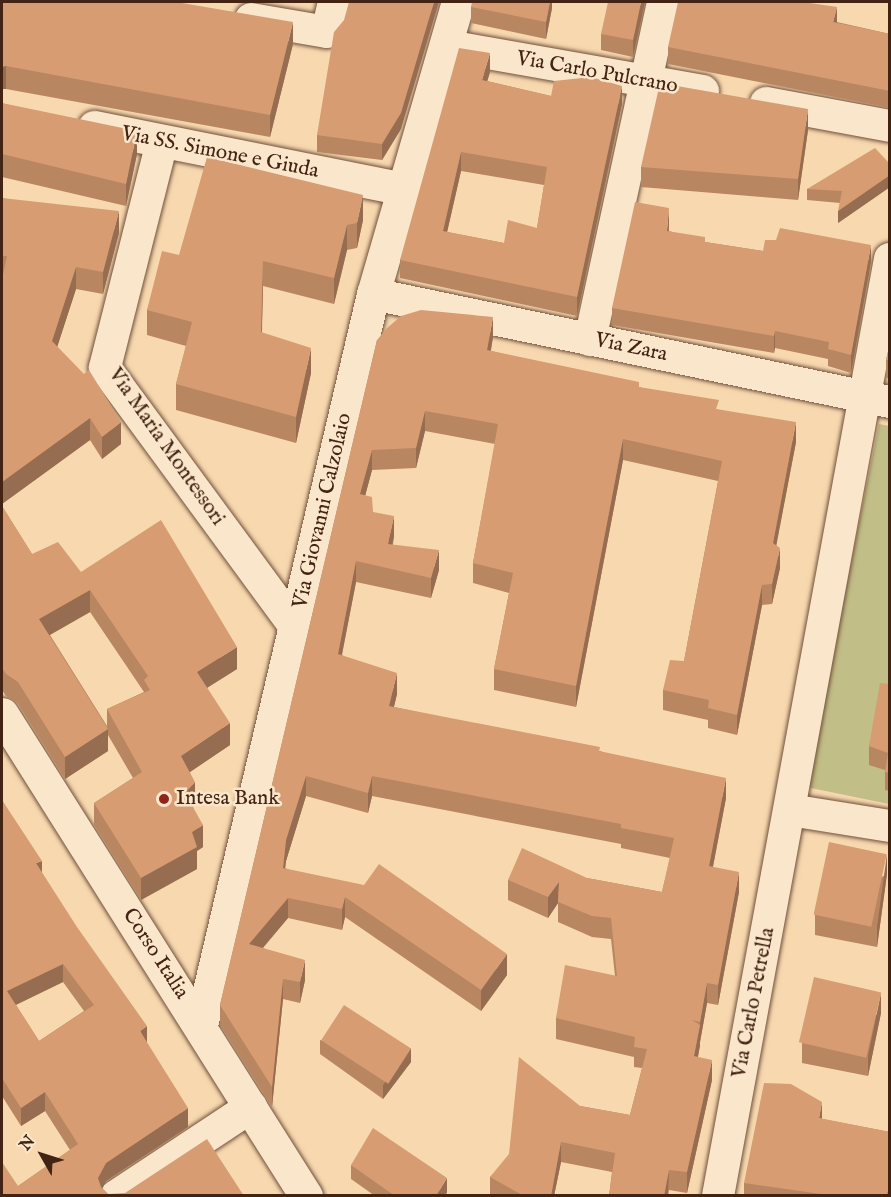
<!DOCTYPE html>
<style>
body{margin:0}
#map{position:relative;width:891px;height:1197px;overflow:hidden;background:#f8d9af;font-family:"IM FELL English",serif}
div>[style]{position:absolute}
.green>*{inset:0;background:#c2be87}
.roads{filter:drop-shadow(0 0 2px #70503b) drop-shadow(0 0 2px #70503b)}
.street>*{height:32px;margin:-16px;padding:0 16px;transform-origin:16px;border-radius:16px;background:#fae6cb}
.secondary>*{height:33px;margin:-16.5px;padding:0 16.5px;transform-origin:16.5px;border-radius:16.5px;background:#fae6cb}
.wall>*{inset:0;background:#b98662}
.shaded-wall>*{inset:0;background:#966d50;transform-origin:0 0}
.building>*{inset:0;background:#d79c72;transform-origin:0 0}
.dots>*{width:16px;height:16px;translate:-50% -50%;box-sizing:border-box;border:3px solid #fae6cb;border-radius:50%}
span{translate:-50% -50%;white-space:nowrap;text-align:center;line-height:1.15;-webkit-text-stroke:5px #fae6cb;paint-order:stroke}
.street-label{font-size:21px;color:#422314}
.poi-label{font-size:21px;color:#422314}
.left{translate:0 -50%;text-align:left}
.frame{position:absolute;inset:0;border:3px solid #422314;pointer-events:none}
.north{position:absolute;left:12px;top:1125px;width:60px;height:60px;-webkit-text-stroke:4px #fae6cb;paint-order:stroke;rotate:309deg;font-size:16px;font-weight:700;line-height:24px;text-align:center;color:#422314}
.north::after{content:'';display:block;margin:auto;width:21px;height:27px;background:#422314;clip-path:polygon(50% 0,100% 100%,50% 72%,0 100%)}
</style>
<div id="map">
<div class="green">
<i style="clip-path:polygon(879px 424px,889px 426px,889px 804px,806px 787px)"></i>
</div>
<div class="roads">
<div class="street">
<i style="left:251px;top:19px;width:77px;rotate:9.7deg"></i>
<i style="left:327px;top:32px;width:31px;rotate:-77deg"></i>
<i style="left:448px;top:46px;width:259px;rotate:10deg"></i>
<i style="left:766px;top:103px;width:126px;rotate:10.5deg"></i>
<i style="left:162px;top:142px;width:233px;rotate:104.2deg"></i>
<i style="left:105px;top:368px;width:323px;rotate:53.7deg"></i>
<i style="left:373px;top:294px;width:528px;rotate:11.8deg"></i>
<i style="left:590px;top:340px;width:346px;rotate:-77.8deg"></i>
<i style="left:790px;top:810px;width:101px;rotate:9.1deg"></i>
<i style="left:116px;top:1196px;width:162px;rotate:-33.4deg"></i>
<i style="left:718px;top:1196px;width:953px;rotate:-79.6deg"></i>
</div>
<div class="secondary">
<i style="left:94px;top:127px;width:316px;rotate:11.3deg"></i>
<i style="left:2px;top:714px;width:570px;rotate:57.76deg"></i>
<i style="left:201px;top:1025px;width:751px;rotate:-76.76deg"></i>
<i style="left:373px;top:294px;width:304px;rotate:-73.8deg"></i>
</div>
</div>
<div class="wall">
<i style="clip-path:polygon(2px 2px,293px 44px,270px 137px,6px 89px)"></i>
<i style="clip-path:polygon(552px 2px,552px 8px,546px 39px,471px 23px,471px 7px)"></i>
<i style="clip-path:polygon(645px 2px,633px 57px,601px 50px,601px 34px)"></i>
<i style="clip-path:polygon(837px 22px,890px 34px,890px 108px,668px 64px,668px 47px)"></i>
<i style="clip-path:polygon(evenodd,490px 72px,487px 81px,551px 96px,622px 104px,577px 316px,400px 278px,400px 260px,490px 72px,461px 171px,544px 185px,537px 228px,504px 243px,447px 232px,461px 171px)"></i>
<i style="clip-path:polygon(2px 103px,137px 154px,126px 206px,2px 177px)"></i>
<i style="clip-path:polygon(401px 129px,382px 160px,317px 152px,317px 135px)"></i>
<i style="clip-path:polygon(808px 130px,798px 200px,641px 187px,641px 167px)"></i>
<i style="clip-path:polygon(890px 164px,890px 187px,838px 223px,840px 203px,807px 200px,807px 189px)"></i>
<i style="clip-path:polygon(2px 198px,119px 233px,103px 294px,76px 289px,57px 347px,121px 444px,102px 459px,90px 440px,2px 504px)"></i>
<i style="clip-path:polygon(363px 220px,357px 248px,347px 250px,334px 304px,263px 286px,262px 333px,311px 373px,296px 443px,176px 410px,176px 384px,186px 346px,147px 335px,147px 310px,179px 255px)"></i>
<i style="clip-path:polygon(669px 225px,669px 231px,705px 242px,763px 251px,871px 262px,851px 373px,828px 366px,828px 359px,775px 348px,774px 353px,612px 325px,612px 308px)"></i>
<i style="clip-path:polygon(493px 337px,491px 351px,639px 387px,719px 410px,796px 442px,776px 545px,780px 568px,772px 604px,762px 605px,737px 735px,708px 728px,708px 720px,663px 710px,663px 690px,684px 661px,718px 481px,623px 460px,576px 707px,494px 690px,494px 669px,509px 593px,473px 583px,473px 563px,495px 444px,425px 431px,416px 468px,372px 470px,365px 496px,373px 512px,394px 536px,393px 545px,439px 570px,431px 598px,356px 582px,342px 655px,397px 694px,394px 707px,600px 751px,726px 798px,713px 867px,739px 892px,718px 1005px,707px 1003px,700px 1042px,698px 1057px,712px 1080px,687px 1193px,669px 1190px,668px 1196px,609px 1196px,612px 1172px,561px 1162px,554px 1196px,490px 1196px,490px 1177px,580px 1106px,630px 1115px,642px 1068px,634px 1067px,634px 1057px,556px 1039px,556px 1018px,615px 976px,611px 939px,592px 937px,558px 922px,558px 903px,548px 918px,508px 900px,508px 880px,587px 878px,662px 892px,670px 858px,621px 848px,621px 844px,372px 796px,368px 813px,306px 796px,286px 861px,285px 868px,507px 975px,481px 1011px,345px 917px,342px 930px,288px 918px,263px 948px,305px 980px,300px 1003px,283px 999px,272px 1107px,220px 1025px,220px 1005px,377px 340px)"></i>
<i style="clip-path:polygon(890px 343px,890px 378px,886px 378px,886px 360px)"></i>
<i style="clip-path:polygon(evenodd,2px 506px,32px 554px,81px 572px,237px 669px,207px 688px,230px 745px,190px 772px,195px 804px,193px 807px,203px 847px,197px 851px,197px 869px,141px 900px,94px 825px,94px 803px,133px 778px,108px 735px,108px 751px,65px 779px,18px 704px,6px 696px,2px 690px,2px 506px,90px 612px,144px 692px,107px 709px,107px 726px,50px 635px,90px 612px)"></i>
<i style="clip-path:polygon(890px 684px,890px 791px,885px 790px,885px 770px,869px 765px,869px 746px)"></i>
<i style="clip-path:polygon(evenodd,2px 800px,42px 873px,147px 1044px,188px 1127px,106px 1181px,102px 1188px,108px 1194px,244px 1196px,2px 1196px,18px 1186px,70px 1150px,45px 1111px,21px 1126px,2px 1096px,2px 800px,63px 982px,84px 1011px,39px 1041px,16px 1005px,63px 982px)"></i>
<i style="clip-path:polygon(887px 874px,877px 947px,815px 935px,815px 915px)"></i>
<i style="clip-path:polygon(881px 1013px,868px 1076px,802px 1063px,802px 1043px)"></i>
<i style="clip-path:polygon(320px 1040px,411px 1062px,383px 1099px,320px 1054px)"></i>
<i style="clip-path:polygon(822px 1119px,890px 1132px,890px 1196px,744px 1196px,744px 1183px)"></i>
<i style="clip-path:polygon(351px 1165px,447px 1192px,445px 1196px,375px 1196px,351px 1179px)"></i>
</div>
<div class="shaded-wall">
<i style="clip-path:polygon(434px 2px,439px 2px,401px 129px,382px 160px,382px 144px)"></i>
<i style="clip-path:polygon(550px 2px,552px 2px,552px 8px,546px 39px,546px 22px)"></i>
<i style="clip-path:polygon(641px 2px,645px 2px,633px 57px,633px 40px)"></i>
<i style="clip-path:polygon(837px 7px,837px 24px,833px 22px)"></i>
<i style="clip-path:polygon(293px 22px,293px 44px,270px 137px,270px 115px)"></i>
<i style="clip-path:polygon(490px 53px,490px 72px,482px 99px,482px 80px)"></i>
<i style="left:6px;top:66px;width:23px;height:4px;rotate:90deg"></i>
<i style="clip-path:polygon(622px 86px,622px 104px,577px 316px,577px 297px)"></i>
<i style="clip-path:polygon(808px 109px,808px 130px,798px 200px,798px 179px)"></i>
<i style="clip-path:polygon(137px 131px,137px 154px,126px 206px,126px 184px)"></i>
<i style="clip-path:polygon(461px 152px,461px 171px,443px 250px,443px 231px)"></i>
<i style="clip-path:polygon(890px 175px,890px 187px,838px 223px,838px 211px)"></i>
<i style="clip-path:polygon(363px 195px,363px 220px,357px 248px,357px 223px)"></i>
<i style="clip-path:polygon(669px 208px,669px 225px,667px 248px,667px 231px)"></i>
<i style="clip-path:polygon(119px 211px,119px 233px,103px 294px,103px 272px)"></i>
<i style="clip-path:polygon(347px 225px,347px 250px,334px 304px,334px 278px)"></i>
<i style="clip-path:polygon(871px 245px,871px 262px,851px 373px,851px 355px)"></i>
<i style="clip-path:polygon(263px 261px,263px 286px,261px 358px,261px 332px)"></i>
<i style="clip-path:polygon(76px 267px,76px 289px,52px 363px,52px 341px)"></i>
<i style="clip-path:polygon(493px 317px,493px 337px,487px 370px,487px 350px)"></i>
<i style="clip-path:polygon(775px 331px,775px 348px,774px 353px,774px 336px)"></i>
<i style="clip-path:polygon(311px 348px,311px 373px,296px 443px,296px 417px)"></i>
<i style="clip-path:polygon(425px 411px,425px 431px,416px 468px,416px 448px)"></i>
<i style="clip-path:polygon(90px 418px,90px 440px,2px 504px,2px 482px)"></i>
<i style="clip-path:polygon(121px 422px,121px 444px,102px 459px,102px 437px)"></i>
<i style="clip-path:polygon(796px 422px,796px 442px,773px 563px,773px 543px)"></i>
<i style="clip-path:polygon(623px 439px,623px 460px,576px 707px,576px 686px)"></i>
<i style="clip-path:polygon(372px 450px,372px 470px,360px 515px,360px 494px)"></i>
<i style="clip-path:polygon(394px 516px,394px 536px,388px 564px,388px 544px)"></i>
<i style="clip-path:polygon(780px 548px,780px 568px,772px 604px,772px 584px)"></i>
<i style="clip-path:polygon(439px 550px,439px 570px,431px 598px,431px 578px)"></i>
<i style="clip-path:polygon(356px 561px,356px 582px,338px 674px,338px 654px)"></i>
<i style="clip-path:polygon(762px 585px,762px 605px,737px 735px,737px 715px)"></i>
<i style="clip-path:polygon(90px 590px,90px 612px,39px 641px,39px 619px)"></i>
<i style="clip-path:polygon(237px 647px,237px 669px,197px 694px,197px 672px)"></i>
<i style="clip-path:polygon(397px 673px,397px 694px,389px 727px,389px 706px)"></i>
<i style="clip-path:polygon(230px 723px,230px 745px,181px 778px,181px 756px)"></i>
<i style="clip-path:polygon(108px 729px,108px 751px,65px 779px,65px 757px)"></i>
<i style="clip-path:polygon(306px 776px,306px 796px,286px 861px,283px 888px,283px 868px,286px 840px)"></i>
<i style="clip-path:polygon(372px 776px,372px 796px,368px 813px,368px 793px)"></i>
<i style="clip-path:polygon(726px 778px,726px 798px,709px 887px,709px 866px)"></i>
<i style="clip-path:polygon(195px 782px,195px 804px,185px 815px,185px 793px)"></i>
<i style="clip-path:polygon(203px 825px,203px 847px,197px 851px,197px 869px,141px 900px,141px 878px,192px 832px)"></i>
<i style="clip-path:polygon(887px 854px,887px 874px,877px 947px,877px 927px)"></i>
<i style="clip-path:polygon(42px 861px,42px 879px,36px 863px)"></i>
<i style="clip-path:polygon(739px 872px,739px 892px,718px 1005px,718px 985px)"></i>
<i style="clip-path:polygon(559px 882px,558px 903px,548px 918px,548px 897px)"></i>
<i style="clip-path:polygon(345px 897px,345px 917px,342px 930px,342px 909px)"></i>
<i style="clip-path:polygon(288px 898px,288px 918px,249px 964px,249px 944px)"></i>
<i style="clip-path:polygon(507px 954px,507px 975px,481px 1011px,481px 990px)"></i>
<i style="clip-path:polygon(305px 960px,305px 980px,300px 1003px,300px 982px)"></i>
<i style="clip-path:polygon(63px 964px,63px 982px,7px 1009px,7px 991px)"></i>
<i style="clip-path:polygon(283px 979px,283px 999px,272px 1107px,272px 1087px)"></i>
<i style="clip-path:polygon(707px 983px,707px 1003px,700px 1042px,700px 1022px)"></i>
<i style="clip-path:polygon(881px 993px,881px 1013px,868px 1076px,868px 1056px)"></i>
<i style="clip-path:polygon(700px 1025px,700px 1046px,694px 1077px,694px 1056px)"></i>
<i style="clip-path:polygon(147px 1026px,147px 1044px,140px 1031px)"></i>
<i style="clip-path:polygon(411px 1048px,411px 1062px,383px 1099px,383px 1085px)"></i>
<i style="clip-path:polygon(712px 1060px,712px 1080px,687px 1193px,687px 1172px)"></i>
<i style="clip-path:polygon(45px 1092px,45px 1111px,21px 1126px,21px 1108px)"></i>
<i style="clip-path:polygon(822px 1102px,822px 1119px,819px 1118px)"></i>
<i style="clip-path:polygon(188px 1108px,188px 1127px,106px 1181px,99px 1196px,98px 1178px,106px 1163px)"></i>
<i style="clip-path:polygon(561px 1142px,561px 1162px,554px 1196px,551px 1196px)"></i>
<i style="clip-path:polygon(669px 1170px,668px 1196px,664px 1196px)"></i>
<i style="clip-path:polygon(447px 1178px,447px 1192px,445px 1196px,436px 1196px)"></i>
</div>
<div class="building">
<i style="clip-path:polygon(2px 2px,176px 2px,293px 22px,270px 115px,6px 66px,2px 67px)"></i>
<i style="clip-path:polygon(349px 2px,434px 2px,401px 113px,382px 144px,317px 135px,334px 32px,344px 20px)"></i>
<i style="clip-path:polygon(472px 2px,550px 2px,546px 22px,471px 7px)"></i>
<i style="clip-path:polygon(608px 2px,641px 2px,633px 40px,601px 34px)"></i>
<i style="clip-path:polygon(678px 2px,803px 2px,837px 7px,833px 22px,890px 34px,890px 91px,668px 47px)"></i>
<i style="clip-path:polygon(evenodd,459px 48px,490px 53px,482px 80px,551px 96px,554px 81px,591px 77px,622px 86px,577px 297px,400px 260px,459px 48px,461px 152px,547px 167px,537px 228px,508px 220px,504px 243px,443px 231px,461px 152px)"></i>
<i style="clip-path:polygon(660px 83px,808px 109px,798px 179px,641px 167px)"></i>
<i style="clip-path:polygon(2px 103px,137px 131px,126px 184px,2px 154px)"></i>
<i style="clip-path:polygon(875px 148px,890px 164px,890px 175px,838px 211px,842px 191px,807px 189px)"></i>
<i style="clip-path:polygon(207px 157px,363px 195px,357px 223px,347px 225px,334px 278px,263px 261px,261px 332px,311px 348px,296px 417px,176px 384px,192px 322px,147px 310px,162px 251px,179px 255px)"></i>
<i style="clip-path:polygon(2px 198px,119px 211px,103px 272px,76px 267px,52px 341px,84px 374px,89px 370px,121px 422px,102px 437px,90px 418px,2px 482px,2px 279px,7px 256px,2px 256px)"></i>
<i style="clip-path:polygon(635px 202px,669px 208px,667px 231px,705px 237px,705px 242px,763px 251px,765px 240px,776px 240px,780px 228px,871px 245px,851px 355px,828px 349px,829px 342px,775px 331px,774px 336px,612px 308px)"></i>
<i style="clip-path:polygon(421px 310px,493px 317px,487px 350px,639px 382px,639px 387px,719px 400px,716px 409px,796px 422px,773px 543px,780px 548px,772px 584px,762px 585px,737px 715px,708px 708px,709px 700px,663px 690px,670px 660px,684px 661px,722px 461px,623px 439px,576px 686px,494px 669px,513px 573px,473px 563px,498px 424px,425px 411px,416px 448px,372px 450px,360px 494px,372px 497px,373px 512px,394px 516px,388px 544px,439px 550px,431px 578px,356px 561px,338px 654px,397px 673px,389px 706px,600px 747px,599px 751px,726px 778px,709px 866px,739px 872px,718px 985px,707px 983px,700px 1022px,692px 1020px,700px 1025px,694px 1056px,712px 1060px,687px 1172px,669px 1170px,664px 1196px,609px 1196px,615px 1153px,561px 1142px,551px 1196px,524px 1196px,490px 1177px,509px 1154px,519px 1057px,580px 1106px,630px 1115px,647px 1049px,634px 1047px,635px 1037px,556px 1018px,565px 965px,617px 976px,611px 918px,592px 916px,558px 902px,559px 882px,548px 897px,508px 880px,522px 848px,587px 878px,662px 892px,674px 838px,621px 828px,621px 824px,372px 776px,368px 793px,306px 776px,286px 840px,283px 868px,364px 885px,379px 864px,507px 954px,481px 990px,345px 897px,342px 909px,288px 898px,249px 944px,305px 960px,300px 982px,283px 979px,272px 1087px,220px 1005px,377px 340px,386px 329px,401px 316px)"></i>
<i style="clip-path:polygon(890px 343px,890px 360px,886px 360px)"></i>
<i style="clip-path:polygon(2px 506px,32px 554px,58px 542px,81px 572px,161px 520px,237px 647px,197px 672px,230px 723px,181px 756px,195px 782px,185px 793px,203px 825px,192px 832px,197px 847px,141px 878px,94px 803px,142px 772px,107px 709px,150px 690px,144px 680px,148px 676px,90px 590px,39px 619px,108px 729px,65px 757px,18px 682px,6px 674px,2px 668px)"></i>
<i style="clip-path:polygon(880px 683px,890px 684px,890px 773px,885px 772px,888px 753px,869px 746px)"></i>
<i style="clip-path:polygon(evenodd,2px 800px,42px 861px,36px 863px,77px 927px,147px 1026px,140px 1031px,188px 1108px,106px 1163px,98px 1178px,101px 1187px,108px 1194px,125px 1193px,207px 1139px,244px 1196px,2px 1196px,2px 1162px,18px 1186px,78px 1144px,45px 1092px,21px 1108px,2px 1078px,2px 800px,63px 964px,94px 1005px,39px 1041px,7px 991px,63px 964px)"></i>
<i style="left:829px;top:842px;width:59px;height:74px;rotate:12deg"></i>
<i style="left:814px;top:977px;width:69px;height:67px;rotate:13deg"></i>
<i style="left:344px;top:1005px;width:80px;height:42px;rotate:33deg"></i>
<i style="clip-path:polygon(764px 1083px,791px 1084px,822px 1102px,819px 1118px,890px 1132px,890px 1192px,887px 1192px,886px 1196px,835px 1196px,744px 1183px)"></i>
<i style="clip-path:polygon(373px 1128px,447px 1178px,436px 1196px,395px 1196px,351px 1165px)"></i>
</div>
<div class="dots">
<i style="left:164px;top:799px;background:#8f2418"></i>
</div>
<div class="street-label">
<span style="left:597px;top:73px;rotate:10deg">Via Carlo Pulcrano</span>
<span style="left:220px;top:153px;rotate:11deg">Via SS. Simone e Giuda</span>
<span style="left:631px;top:348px;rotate:12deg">Via Zara</span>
<span style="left:166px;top:447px;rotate:55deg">Via Maria Montessori</span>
<span style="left:323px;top:511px;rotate:-77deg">Via Giovanni Calzolaio</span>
<span style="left:155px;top:954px;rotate:57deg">Corso Italia</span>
<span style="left:754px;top:1003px;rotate:-79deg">Via Carlo Petrella</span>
</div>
<div class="poi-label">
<span class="left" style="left:176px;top:799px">Intesa Bank</span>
</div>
<div class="frame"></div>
<div class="north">N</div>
</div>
